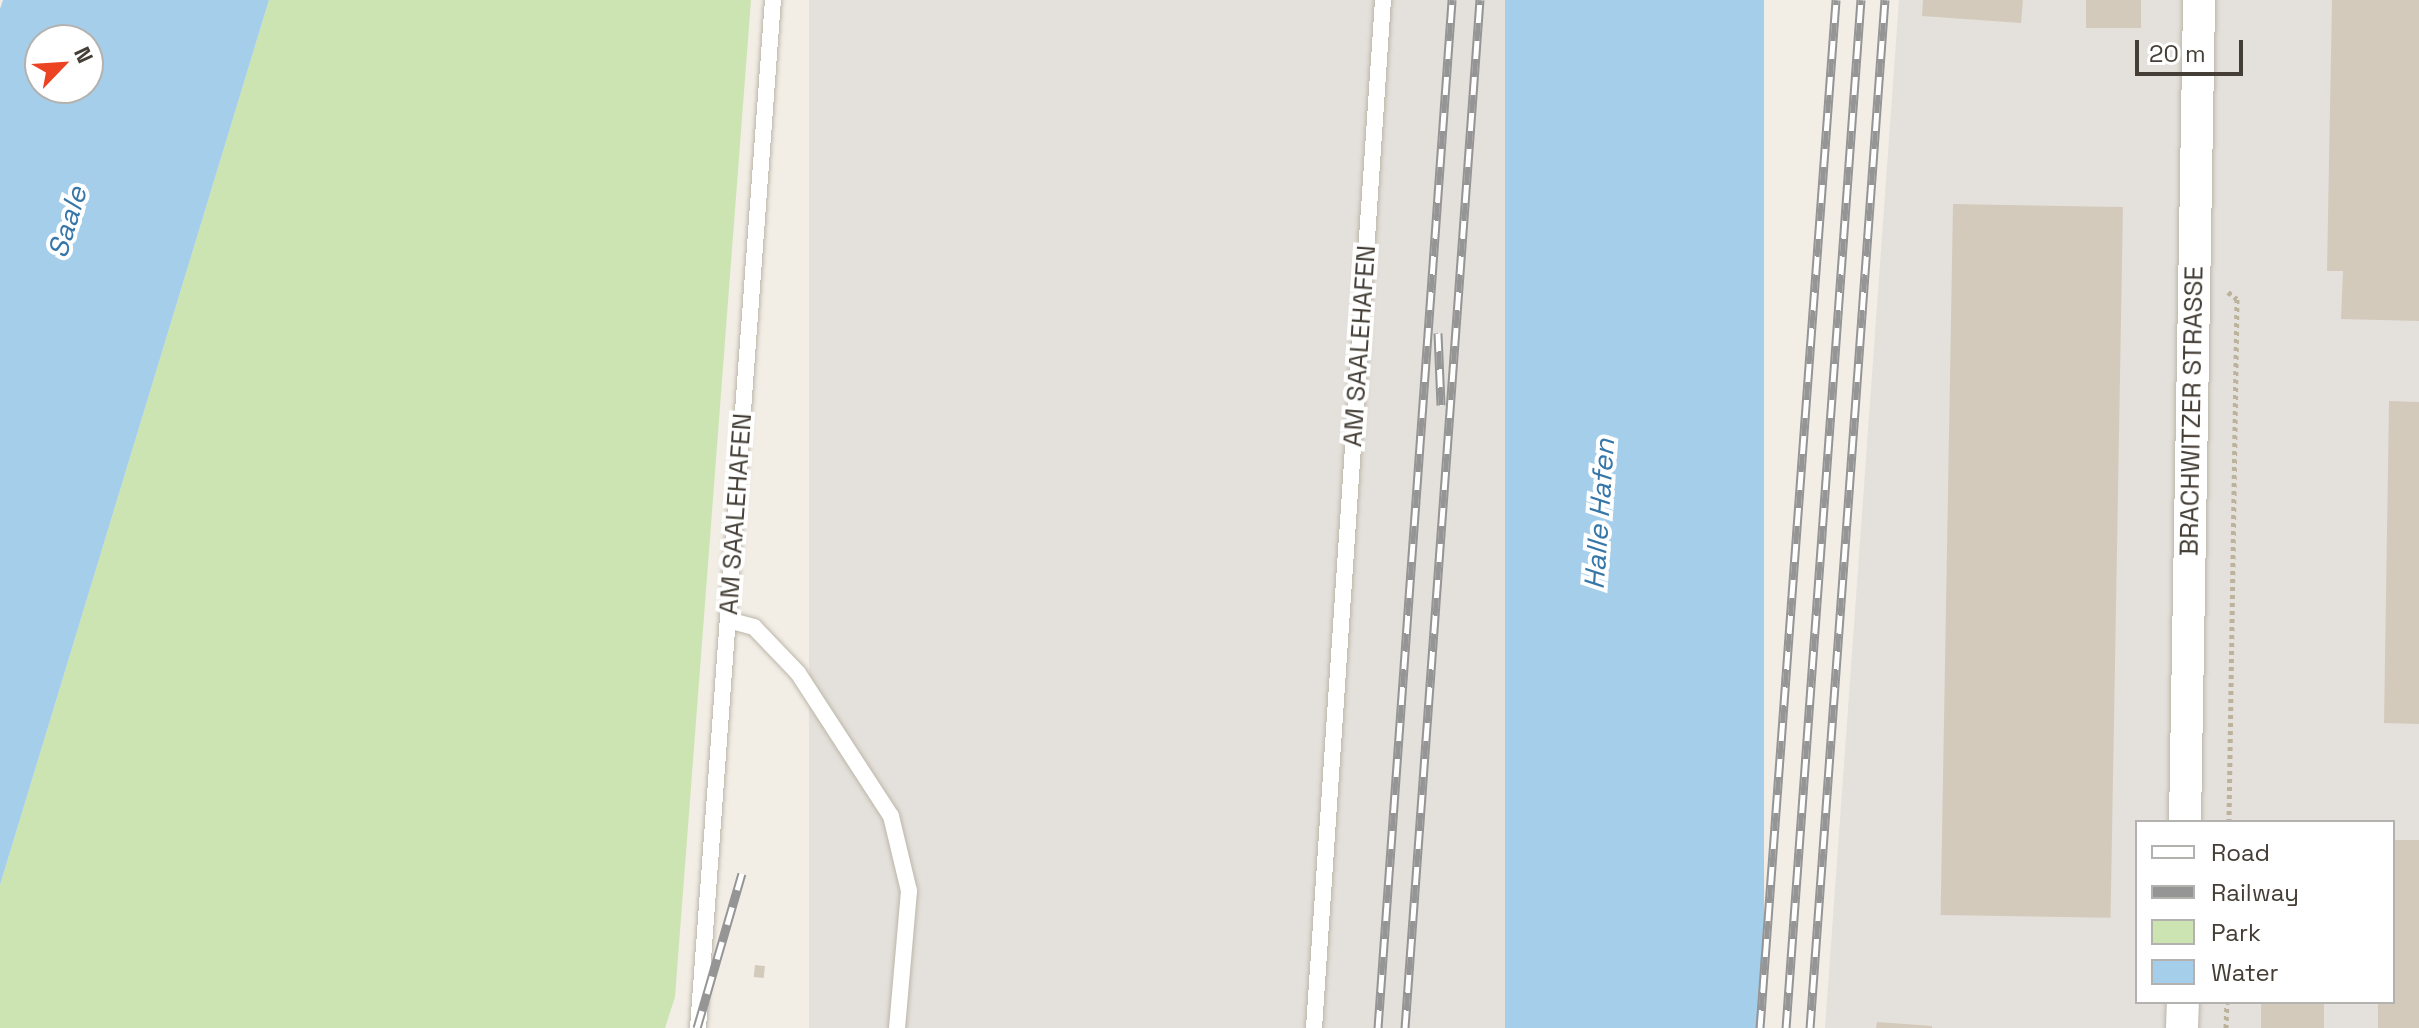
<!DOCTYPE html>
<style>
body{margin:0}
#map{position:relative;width:2419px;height:1028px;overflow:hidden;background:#f2eee6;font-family:"Space Grotesk",sans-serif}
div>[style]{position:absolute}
.industrial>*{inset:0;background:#e4e0db;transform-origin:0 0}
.green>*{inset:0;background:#cce4b1}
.water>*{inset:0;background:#a5ceeb;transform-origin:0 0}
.building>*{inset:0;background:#d3cabc;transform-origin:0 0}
.path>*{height:5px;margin-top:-2.5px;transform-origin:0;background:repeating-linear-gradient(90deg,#bdb29b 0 4px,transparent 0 8px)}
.roads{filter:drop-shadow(0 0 2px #bcb6a9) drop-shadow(0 0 2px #bcb6a9)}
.service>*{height:16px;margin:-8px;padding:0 8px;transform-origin:8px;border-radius:8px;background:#fff}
.minor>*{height:32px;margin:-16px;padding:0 16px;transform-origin:16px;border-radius:16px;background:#fff}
.rail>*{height:9px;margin-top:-4.5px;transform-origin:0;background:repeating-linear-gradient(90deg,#fff 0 18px,#959595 0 36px);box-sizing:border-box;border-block:2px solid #959595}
span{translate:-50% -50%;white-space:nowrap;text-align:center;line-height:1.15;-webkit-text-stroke:8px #fff;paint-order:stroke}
.street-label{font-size:26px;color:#443e36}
.water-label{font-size:28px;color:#3677a9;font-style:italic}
.legend{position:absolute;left:2135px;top:820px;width:260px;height:184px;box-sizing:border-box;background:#fff;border:2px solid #b4b2af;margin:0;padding:10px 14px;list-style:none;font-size:24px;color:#443e36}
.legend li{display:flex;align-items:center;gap:16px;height:40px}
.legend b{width:40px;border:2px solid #b4b2af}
.north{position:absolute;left:24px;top:24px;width:80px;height:80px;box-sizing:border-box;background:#fff;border:2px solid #b4b2af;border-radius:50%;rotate:65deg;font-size:22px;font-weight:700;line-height:32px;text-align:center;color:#443e36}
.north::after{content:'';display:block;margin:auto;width:28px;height:36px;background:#ec4322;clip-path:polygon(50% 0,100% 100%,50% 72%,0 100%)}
.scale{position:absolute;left:2135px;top:40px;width:108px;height:36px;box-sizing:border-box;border:4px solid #443e36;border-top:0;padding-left:10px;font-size:24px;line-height:28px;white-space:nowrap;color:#443e36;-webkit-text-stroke:6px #fff;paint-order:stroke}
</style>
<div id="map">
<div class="industrial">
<i style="left:809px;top:0;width:696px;height:1030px"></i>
<i style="clip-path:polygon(evenodd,1899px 0,2419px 0,2419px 1028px,1825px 1028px,1899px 0,2137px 822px,2393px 822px,2393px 1002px,2137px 1002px,2137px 822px)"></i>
</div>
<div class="green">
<i style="clip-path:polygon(269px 0,751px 0,675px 997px,665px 1028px,0 1028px,0 885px)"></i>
</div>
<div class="water">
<i style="clip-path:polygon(evenodd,3px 0,269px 0,0 885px,0 9px,3px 0,40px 40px,88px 40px,88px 88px,40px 88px,40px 40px)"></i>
<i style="left:1505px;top:0;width:259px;height:1031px"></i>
</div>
<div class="building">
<i style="clip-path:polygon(1923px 0,2023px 0,2021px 23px,1922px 16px)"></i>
<i style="left:2086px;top:0;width:55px;height:28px"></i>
<i style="clip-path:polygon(2332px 0,2419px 0,2419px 321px,2341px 319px,2343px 271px,2327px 271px)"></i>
<i style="left:1953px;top:204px;width:170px;height:711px;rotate:1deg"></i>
<i style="clip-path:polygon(2389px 401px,2419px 402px,2419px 724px,2384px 723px)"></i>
<i style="clip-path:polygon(2393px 840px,2419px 840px,2419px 1028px,2378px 1028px,2378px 1002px,2393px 1002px)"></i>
<i style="left:755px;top:965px;width:10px;height:12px;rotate:6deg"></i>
<i style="left:2261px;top:1002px;width:63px;height:26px"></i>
<i style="clip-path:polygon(1877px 1022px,1932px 1026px,1932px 1028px,1876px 1028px)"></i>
</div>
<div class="path">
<i style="left:2228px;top:292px;width:11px;rotate:38deg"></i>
<i style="left:2237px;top:299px;width:523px;rotate:90.88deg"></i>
<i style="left:2226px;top:1028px;width:26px;rotate:-88deg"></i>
</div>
<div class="roads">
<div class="service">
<i style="left:728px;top:620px;width:27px;rotate:15deg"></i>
<i style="left:754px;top:627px;width:64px;rotate:46.3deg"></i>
<i style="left:798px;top:673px;width:171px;rotate:57deg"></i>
<i style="left:891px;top:816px;width:77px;rotate:76.5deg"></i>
<i style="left:909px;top:891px;width:138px;rotate:95deg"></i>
<i style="left:698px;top:1028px;width:1031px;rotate:-85.83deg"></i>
<i style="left:1314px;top:1028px;width:1030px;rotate:-86.16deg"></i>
</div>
<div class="minor">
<i style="left:2185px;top:822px;width:822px;rotate:-89.02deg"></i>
<i style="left:2182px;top:1028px;width:26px;rotate:-88deg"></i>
</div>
</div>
<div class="rail">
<i style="left:1438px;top:333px;width:72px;rotate:87.6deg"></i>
<i style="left:697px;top:1028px;width:161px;rotate:-73.8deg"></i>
<i style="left:1378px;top:1028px;width:1031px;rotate:-85.88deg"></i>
<i style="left:1405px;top:1028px;width:1031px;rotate:-85.83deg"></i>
<i style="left:1760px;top:1028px;width:1031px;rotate:-85.77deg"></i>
<i style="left:1786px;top:1028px;width:1031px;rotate:-85.83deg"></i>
<i style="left:1810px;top:1028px;width:1031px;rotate:-85.83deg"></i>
</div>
<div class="street-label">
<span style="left:1360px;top:346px;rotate:-86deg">AM SAALEHAFEN</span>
<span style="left:2192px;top:411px;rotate:-89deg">BRACHWITZER STRASSE</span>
<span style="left:736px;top:514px;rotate:-86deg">AM SAALEHAFEN</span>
</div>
<div class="water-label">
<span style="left:67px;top:222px;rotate:-73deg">Saale</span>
<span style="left:1599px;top:514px;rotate:-86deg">Halle Hafen</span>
</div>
<ul class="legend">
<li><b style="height:10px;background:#fff"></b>Road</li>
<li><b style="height:10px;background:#959595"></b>Railway</li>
<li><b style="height:22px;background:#cce4b1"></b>Park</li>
<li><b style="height:22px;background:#a5ceeb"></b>Water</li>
</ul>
<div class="north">N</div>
<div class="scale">20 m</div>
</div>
